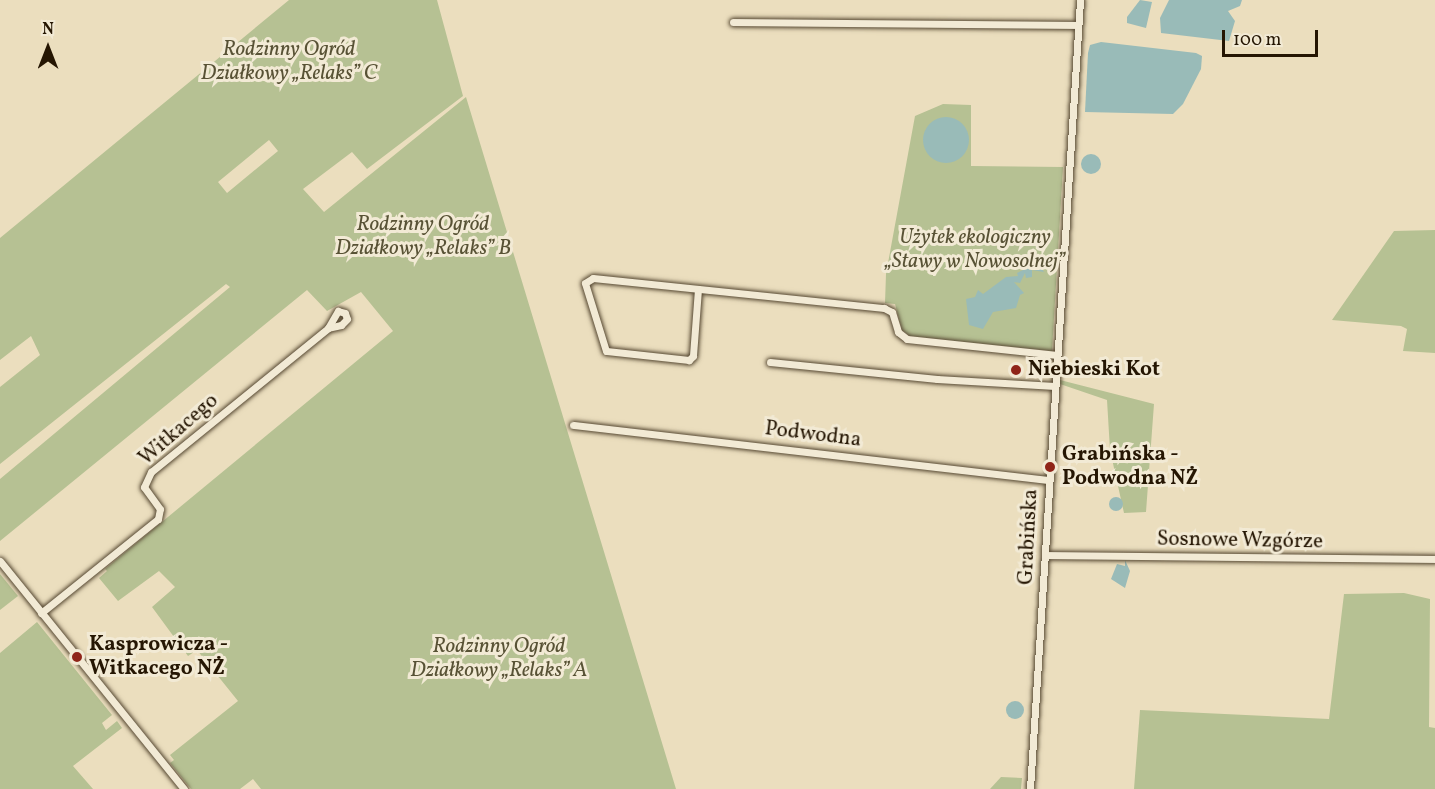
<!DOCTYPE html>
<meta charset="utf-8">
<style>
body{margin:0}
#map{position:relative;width:1435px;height:789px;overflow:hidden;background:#ebdebe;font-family:Vollkorn,serif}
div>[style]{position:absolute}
.green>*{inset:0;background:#b6c193}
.water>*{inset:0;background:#99bbb8}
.round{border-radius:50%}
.roads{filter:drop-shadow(0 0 2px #564832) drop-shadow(0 0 2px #564832)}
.minor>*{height:7px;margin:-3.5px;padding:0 3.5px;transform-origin:3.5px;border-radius:3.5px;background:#f2ead5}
.dots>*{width:16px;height:16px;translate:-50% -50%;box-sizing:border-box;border:3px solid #f2ead5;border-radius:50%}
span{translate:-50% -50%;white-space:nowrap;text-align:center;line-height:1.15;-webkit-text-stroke:6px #f2ead5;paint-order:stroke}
.park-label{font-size:21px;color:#585235;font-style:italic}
.poi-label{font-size:21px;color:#251603;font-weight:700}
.left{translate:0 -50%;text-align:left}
.street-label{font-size:21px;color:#251603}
.north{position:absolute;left:18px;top:18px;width:60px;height:60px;-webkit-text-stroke:4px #f2ead5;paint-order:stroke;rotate:0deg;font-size:16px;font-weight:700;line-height:24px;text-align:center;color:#251603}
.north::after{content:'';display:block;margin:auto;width:21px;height:27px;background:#251603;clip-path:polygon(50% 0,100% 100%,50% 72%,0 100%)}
.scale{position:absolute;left:1222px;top:30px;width:96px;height:27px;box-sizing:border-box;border:3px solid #251603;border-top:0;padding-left:8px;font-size:18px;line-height:21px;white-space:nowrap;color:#251603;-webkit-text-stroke:4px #f2ead5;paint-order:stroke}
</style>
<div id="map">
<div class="green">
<i style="clip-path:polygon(evenodd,289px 0,437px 0,463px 96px,367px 169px,352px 152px,303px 189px,324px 212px,466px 97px,676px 789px,261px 789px,253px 779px,240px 789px,191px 789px,170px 763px,174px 760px,170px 755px,238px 701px,197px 650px,188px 656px,152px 607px,175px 587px,159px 571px,118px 601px,99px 578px,107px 571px,105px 569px,393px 331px,361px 292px,327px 311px,307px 290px,0 541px,0 479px,230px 287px,226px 284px,0 464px,0 387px,40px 355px,31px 336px,0 360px,0 238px,289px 0,269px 140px,278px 151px,227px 193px,218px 182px,269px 140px)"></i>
<i style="clip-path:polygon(943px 104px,971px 105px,971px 166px,1063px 167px,1052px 351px,910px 336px,902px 330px,895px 304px,885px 303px,886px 274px,915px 116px)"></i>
<i style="clip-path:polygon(1435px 230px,1435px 353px,1403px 351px,1407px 329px,1401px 326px,1332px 320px,1394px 231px)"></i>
<i style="clip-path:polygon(1060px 380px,1154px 404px,1146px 512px,1124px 513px,1110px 450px,1107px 400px,1060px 384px)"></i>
<i style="clip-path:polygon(0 574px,18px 596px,0 610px)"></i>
<i style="clip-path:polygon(1404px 593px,1430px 599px,1429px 727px,1435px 728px,1435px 789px,1134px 789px,1140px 710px,1329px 719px,1344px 594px)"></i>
<i style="clip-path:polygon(37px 622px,112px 715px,102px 723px,106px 730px,117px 721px,122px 728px,73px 766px,93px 789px,0 789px,0 653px)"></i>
<i style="clip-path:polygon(1001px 777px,1022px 778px,1021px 789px,990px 789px)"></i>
</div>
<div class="water">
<i style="clip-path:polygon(1140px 0,1152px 2px,1146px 28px,1127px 23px,1127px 17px)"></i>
<i style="clip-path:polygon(1169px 0,1242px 0,1240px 6px,1228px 11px,1235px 21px,1229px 41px,1161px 33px,1160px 18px)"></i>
<i style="clip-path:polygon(1101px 42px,1196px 53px,1202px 56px,1201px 69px,1183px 104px,1173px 114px,1085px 112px,1088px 53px,1090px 45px)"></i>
<i class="round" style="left:923px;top:117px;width:46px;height:46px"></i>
<i class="round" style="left:1081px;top:154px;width:20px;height:20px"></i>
<i style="clip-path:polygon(1034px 258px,1044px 272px,1032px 270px,1032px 277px,1026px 278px,1025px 273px,1020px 283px,1014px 282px,1024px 293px,1020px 295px,1016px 308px,993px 312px,983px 329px,969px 325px,966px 299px,975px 297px,978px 290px,983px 294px,1006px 277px,1018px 276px,1017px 273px,1035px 264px)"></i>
<i class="round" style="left:1109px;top:497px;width:14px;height:14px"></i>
<i style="clip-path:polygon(1125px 560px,1130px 571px,1125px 588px,1111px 579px,1117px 564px,1125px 566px)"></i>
<i class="round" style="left:1006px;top:701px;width:18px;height:18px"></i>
</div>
<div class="roads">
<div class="minor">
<i style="left:733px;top:22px;width:345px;rotate:0.5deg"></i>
<i style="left:698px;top:289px;width:67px;rotate:94.3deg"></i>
<i style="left:693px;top:356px;width:6px;rotate:135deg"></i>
<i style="left:689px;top:360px;width:83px;rotate:-173.8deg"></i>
<i style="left:606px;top:351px;width:71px;rotate:-107.2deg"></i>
<i style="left:585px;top:283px;width:9px;rotate:-32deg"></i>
<i style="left:593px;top:278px;width:293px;rotate:5.9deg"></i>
<i style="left:884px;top:308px;width:9px;rotate:27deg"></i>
<i style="left:892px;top:312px;width:21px;rotate:73deg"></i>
<i style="left:898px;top:332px;width:11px;rotate:38deg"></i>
<i style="left:907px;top:339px;width:151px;rotate:6.1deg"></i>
<i style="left:770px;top:362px;width:168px;rotate:5.8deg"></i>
<i style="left:937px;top:379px;width:118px;rotate:3.4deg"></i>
<i style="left:573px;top:425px;width:479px;rotate:6.6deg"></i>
<i style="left:1045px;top:555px;width:390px;rotate:0.6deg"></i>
<i style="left:0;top:561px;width:293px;rotate:51.1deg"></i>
<i style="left:41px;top:613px;width:150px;rotate:-38.8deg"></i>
<i style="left:158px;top:519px;width:10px;rotate:-79deg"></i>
<i style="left:160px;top:509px;width:27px;rotate:-126deg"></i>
<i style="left:144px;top:487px;width:17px;rotate:-65deg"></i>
<i style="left:151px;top:472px;width:228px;rotate:-39.1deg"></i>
<i style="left:328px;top:328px;width:20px;rotate:-60deg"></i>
<i style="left:338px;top:311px;width:7px;rotate:16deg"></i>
<i style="left:345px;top:313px;width:6px;rotate:72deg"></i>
<i style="left:347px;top:319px;width:8px;rotate:135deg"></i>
<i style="left:341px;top:325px;width:13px;rotate:167deg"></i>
<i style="left:1030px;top:789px;width:791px;rotate:-86.37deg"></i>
</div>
</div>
<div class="dots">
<i style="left:1016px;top:370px;background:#8f2418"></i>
<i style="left:1050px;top:467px;background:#8f2418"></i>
<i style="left:77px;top:657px;background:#8f2418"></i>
</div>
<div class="park-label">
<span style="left:289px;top:62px">Rodzinny Ogród<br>Działkowy „Relaks” C</span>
<span style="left:423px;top:237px">Rodzinny Ogród<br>Działkowy „Relaks” B</span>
<span style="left:975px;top:250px">Użytek ekologiczny<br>„Stawy w Nowosolnej”</span>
<span style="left:499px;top:659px">Rodzinny Ogród<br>Działkowy „Relaks” A</span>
</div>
<div class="poi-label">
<span class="left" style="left:1028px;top:370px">Niebieski Kot</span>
<span class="left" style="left:1062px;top:467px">Grabińska -<br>Podwodna NŻ</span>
<span class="left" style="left:89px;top:657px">Kasprowicza -<br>Witkacego NŻ</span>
</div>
<div class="street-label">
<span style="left:179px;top:430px;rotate:-41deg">Witkacego</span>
<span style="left:813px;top:435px;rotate:7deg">Podwodna</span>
<span style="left:1029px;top:537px;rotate:-87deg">Grabińska</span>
<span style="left:1240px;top:541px;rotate:1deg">Sosnowe Wzgórze</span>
</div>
<div class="north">N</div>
<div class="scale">100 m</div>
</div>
